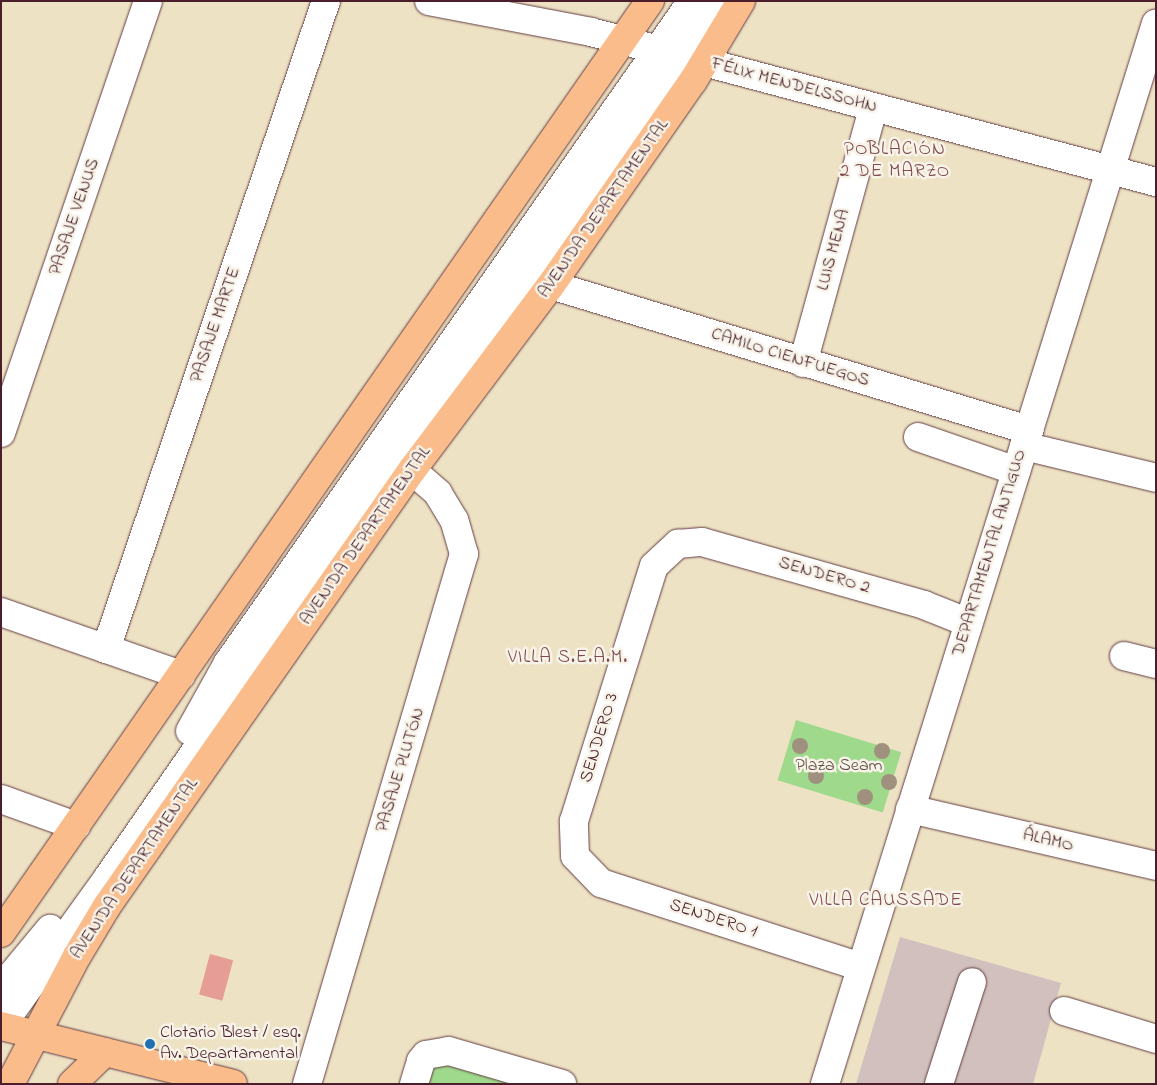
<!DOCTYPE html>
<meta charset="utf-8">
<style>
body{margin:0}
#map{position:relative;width:1157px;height:1085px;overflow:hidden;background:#eee2c4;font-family:"Indie Flower",sans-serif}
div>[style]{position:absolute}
.industrial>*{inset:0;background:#d1c0bd}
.green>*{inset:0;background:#9fd98c;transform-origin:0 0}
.building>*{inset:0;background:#e59d95;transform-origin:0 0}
.roads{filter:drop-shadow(0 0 1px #633c42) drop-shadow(0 0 1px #633c42)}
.minor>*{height:28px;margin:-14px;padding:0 14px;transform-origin:14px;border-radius:14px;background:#fff}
.major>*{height:28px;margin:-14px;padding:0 14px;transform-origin:14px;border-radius:14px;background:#f9bc8a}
.trees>*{width:16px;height:16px;margin:-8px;border-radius:50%;background:#9f917d}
.dots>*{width:14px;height:14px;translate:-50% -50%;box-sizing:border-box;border:2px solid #f7f3e8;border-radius:50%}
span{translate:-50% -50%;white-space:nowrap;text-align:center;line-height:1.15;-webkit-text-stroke:5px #f7f3e8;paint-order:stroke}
.street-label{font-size:18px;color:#4a1f2b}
.park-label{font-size:18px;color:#5f4e43}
.poi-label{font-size:18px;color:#4a1f2b}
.left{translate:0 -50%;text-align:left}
.neighbourhood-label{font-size:19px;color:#804b50;letter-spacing:1px}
.frame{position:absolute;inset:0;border:2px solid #4a1f2b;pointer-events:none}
</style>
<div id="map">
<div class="industrial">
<i style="clip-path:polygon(900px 937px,1061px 983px,1033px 1084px,856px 1084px)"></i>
</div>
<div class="green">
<i style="left:796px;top:720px;width:110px;height:63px;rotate:17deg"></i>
<i style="clip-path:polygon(419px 1057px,532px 1084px,409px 1084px)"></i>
</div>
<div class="building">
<i style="left:210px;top:954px;width:24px;height:42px;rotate:15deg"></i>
</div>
<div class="roads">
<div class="minor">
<i style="left:429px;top:1px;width:165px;rotate:10.8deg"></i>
<i style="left:591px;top:32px;width:585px;rotate:14.87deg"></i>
<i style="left:551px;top:285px;width:500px;rotate:16.9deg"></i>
<i style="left:803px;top:363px;width:264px;rotate:-74.6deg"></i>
<i style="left:1px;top:433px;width:456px;rotate:-71.2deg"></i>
<i style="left:918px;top:437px;width:104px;rotate:19.1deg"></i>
<i style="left:1024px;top:446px;width:136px;rotate:13.6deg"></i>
<i style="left:1px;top:612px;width:191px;rotate:19.3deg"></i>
<i style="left:106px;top:649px;width:684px;rotate:-71.25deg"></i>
<i style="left:1124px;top:656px;width:33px;rotate:14deg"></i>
<i style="left:190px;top:731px;width:78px;rotate:-60.8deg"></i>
<i style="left:228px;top:663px;width:808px;rotate:-54.97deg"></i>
<i style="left:1px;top:799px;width:80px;rotate:19.8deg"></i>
<i style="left:910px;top:809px;width:253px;rotate:13deg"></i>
<i style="left:861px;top:967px;width:273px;rotate:-162.1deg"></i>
<i style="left:601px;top:883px;width:37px;rotate:-134deg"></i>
<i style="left:575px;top:856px;width:35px;rotate:-92deg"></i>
<i style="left:574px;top:821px;width:267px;rotate:-72.6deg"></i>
<i style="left:654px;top:566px;width:33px;rotate:-43deg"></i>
<i style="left:678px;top:544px;width:24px;rotate:-5deg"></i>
<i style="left:702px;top:542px;width:231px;rotate:15.8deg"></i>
<i style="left:924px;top:605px;width:48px;rotate:21.8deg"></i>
<i style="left:1px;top:988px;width:77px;rotate:-50.3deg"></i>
<i style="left:1064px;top:1011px;width:96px;rotate:16.9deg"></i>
<i style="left:1px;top:1026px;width:185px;rotate:-54.2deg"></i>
<i style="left:109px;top:876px;width:1065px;rotate:-55.25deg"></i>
<i style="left:307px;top:1084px;width:553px;rotate:-73.5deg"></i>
<i style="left:464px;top:554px;width:35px;rotate:-106deg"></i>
<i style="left:454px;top:520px;width:31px;rotate:-121deg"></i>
<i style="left:438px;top:493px;width:35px;rotate:-139deg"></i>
<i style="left:414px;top:1084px;width:24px;rotate:-73deg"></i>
<i style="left:421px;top:1061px;width:8px;rotate:-50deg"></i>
<i style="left:426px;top:1055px;width:23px;rotate:-10deg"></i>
<i style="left:449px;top:1051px;width:118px;rotate:16.3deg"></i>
<i style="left:825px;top:1084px;width:1111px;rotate:-72.67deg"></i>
<i style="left:939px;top:1084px;width:107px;rotate:-72.1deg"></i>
</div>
<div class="major">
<i style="left:1px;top:933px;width:1136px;rotate:-55.15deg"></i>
<i style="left:1px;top:1026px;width:239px;rotate:14deg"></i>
<i style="left:10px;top:1084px;width:144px;rotate:-62.4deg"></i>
<i style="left:77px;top:956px;width:58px;rotate:-59deg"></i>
<i style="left:107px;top:906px;width:532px;rotate:-55.03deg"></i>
<i style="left:412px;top:470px;width:231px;rotate:-53.1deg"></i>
<i style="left:551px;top:285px;width:249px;rotate:-55.2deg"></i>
<i style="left:693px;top:81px;width:93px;rotate:-59deg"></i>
<i style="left:72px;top:1084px;width:46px;rotate:-44.1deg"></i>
</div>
</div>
<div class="trees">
<i style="left:800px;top:746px"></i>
<i style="left:882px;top:751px"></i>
<i style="left:816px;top:776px"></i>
<i style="left:889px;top:782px"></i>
<i style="left:865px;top:797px"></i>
</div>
<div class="dots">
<i style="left:150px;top:1044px;background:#1f6fb2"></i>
</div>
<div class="street-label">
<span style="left:794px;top:86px;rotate:15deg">FÉLIX MENDELSSOHN</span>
<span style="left:604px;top:209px;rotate:-55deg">AVENIDA DEPARTAMENTAL</span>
<span style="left:75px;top:217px;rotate:-71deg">PASAJE VENUS</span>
<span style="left:834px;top:250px;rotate:-75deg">LUIS MENA</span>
<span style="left:216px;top:325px;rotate:-71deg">PASAJE MARTE</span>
<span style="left:790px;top:358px;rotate:17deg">CAMILO CIENFUEGOS</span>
<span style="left:366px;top:536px;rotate:-55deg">AVENIDA DEPARTAMENTAL</span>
<span style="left:990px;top:553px;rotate:-73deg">DEPARTAMENTAL ANTIGUO</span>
<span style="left:824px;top:576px;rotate:16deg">SENDERO 2</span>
<span style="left:600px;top:738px;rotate:-73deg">SENDERO 3</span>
<span style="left:401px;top:770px;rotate:-73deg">PASAJE PLUTÓN</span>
<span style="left:1048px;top:841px;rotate:13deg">ÁLAMO</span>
<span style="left:135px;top:869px;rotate:-56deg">AVENIDA DEPARTAMENTAL</span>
<span style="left:713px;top:919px;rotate:18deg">SENDERO 1</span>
</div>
<div class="park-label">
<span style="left:839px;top:766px">Plaza Seam</span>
</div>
<div class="poi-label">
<span class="left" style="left:160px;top:1044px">Clotario Blest / esq.<br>Av. Departamental</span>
</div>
<div class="neighbourhood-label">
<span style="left:895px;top:161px">POBLACIÓN<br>2 DE MARZO</span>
<span style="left:568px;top:658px">VILLA S.E.A.M.</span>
<span style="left:886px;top:901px">VILLA CAUSSADE</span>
</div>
<div class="frame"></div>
</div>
